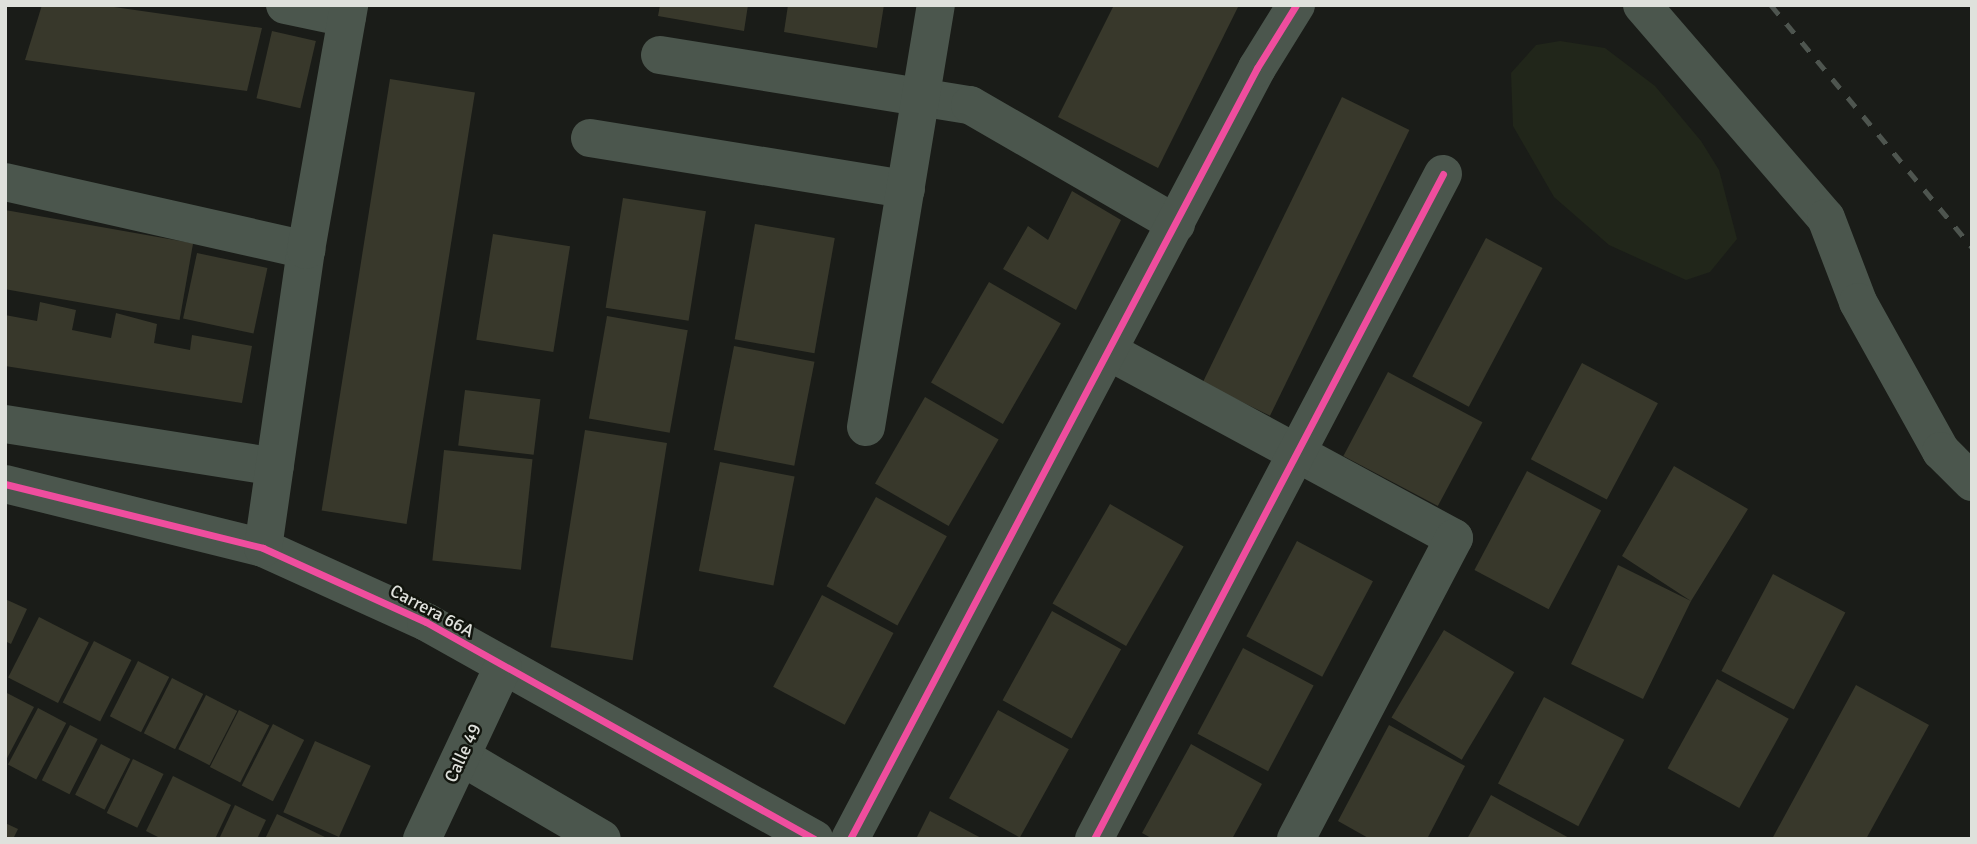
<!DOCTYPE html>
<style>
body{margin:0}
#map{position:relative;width:1977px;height:844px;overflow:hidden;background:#1a1c18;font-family:Signika,sans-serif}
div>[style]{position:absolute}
.built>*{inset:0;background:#21261a}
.building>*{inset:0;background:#38382b;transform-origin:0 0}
.minor>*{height:38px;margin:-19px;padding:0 19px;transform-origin:19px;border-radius:19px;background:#4b564d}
.rail>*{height:5px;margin-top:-2.5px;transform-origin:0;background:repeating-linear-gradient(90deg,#4e554f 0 12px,transparent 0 24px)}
.cycleway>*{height:7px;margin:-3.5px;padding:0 3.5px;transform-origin:3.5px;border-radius:3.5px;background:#ef4d9e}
span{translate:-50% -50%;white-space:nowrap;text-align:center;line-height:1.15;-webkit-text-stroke:5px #11140d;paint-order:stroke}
.street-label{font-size:18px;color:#dfe1dc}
.frame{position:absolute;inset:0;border:7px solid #dfe1dc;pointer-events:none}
</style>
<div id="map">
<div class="built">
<i style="clip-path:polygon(1560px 41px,1605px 48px,1655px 86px,1701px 141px,1719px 170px,1737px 239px,1710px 272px,1686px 280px,1609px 245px,1554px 197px,1513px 126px,1511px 73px,1536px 45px)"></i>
</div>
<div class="building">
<i style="clip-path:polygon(42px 5px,100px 5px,262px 28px,247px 91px,25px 60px)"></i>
<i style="clip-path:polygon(660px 5px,748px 5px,744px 31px,658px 16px)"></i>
<i style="clip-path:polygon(788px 5px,884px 5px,877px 48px,784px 32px)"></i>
<i style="clip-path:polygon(1114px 5px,1239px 5px,1158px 168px,1058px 117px)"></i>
<i style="left:272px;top:31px;width:45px;height:69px;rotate:13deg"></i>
<i style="left:390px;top:79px;width:86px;height:437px;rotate:9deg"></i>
<i style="left:1342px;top:97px;width:75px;height:318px;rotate:26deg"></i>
<i style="clip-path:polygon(1072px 191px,1121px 220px,1076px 310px,1003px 269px,1028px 226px,1048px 240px)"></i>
<i style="left:623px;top:198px;width:84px;height:111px;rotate:9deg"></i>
<i style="left:5px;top:210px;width:191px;height:78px;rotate:10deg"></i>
<i style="left:755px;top:224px;width:81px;height:117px;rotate:10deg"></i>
<i style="left:493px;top:234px;width:78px;height:107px;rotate:9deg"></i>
<i style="left:1486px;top:238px;width:64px;height:157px;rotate:28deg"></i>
<i style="left:197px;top:253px;width:72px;height:67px;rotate:12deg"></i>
<i style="left:989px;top:282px;width:83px;height:116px;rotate:30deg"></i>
<i style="clip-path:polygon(40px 302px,76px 310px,72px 330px,111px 338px,116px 313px,157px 324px,154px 343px,190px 350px,192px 335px,252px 346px,242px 403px,5px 366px,5px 315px,37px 321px)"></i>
<i style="left:607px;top:316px;width:82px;height:104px;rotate:10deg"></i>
<i style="left:734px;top:346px;width:82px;height:106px;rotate:11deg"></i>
<i style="left:1582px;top:363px;width:86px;height:109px;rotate:28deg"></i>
<i style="left:1388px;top:372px;width:107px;height:95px;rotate:28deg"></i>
<i style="left:465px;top:390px;width:76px;height:56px;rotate:7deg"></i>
<i style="left:925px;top:397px;width:85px;height:100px;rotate:30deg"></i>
<i style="left:585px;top:430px;width:83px;height:220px;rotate:9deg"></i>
<i style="left:444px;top:450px;width:89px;height:111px;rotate:6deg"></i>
<i style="left:720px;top:462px;width:76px;height:111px;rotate:11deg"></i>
<i style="clip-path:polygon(1674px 466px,1748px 509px,1691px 601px,1643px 699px,1571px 664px,1618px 565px,1691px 601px,1622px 556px)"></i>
<i style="left:1527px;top:471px;width:84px;height:112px;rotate:28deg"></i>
<i style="left:876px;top:497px;width:81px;height:102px;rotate:29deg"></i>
<i style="left:1110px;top:504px;width:85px;height:115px;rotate:30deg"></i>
<i style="left:1297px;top:541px;width:86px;height:108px;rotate:28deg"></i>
<i style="left:1773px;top:574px;width:82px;height:110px;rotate:28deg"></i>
<i style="left:822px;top:595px;width:81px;height:104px;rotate:28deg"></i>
<i style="clip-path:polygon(5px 599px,27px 609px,11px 644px,5px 641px)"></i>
<i style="left:1052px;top:611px;width:79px;height:102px;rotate:29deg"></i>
<i style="left:39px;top:617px;width:56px;height:68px;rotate:27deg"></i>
<i style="left:1444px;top:630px;width:82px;height:102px;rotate:31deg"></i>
<i style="left:94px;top:641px;width:42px;height:69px;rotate:27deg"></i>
<i style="left:1243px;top:648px;width:80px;height:97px;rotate:28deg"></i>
<i style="left:138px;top:661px;width:35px;height:62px;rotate:27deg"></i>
<i style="left:172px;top:678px;width:35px;height:62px;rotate:27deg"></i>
<i style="left:1717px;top:679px;width:82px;height:102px;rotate:29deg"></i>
<i style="clip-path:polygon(1856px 685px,1929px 725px,1866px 839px,1772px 839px)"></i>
<i style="clip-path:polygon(5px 692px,34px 707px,5px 762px)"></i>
<i style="left:206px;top:695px;width:35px;height:61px;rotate:27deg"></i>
<i style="left:1544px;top:697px;width:91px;height:98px;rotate:28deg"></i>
<i style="left:38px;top:708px;width:32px;height:64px;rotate:28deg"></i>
<i style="left:239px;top:710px;width:34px;height:64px;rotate:27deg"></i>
<i style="left:998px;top:710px;width:81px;height:101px;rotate:29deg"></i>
<i style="left:273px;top:724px;width:35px;height:69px;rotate:27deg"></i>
<i style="left:70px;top:725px;width:31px;height:62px;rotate:27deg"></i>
<i style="clip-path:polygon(1389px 725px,1465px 766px,1427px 839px,1370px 839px,1338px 821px)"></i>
<i style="left:315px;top:741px;width:61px;height:78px;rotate:24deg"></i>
<i style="left:101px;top:744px;width:33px;height:57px;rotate:27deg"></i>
<i style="clip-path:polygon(1191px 744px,1262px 784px,1232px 839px,1153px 839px,1142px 833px)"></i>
<i style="left:133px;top:759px;width:34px;height:60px;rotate:26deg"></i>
<i style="clip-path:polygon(173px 776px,231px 805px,215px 839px,162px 839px,146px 831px)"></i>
<i style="clip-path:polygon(1491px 795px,1571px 839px,1467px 839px)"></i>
<i style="clip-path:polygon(235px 805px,266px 820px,257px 839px,219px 839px)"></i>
<i style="clip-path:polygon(930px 811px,983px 839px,916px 839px)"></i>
<i style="clip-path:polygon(277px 814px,329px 839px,265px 839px)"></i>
<i style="clip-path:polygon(5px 823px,18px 829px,13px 839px,5px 839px)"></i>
</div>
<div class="minor">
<i style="left:285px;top:5px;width:63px;rotate:11.8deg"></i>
<i style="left:1642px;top:5px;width:281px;rotate:49.2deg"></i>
<i style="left:1826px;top:218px;width:90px;rotate:69.1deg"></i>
<i style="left:1858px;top:302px;width:171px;rotate:60.9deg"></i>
<i style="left:1941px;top:451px;width:44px;rotate:45deg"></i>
<i style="left:660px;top:55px;width:314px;rotate:9.2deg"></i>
<i style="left:970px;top:105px;width:238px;rotate:30deg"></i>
<i style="left:590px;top:138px;width:320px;rotate:9.2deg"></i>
<i style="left:5px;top:182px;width:309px;rotate:12.7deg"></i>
<i style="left:1110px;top:352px;width:391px;rotate:28.4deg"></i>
<i style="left:1454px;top:538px;width:340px;rotate:117.7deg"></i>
<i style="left:5px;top:424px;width:273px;rotate:9deg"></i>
<i style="left:866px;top:427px;width:428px;rotate:-80.6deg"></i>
<i style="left:5px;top:484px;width:266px;rotate:13.9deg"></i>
<i style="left:263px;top:548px;width:179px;rotate:24.4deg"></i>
<i style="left:426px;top:622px;width:445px;rotate:29.2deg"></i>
<i style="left:263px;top:548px;width:301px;rotate:-81.8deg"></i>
<i style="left:306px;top:250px;width:249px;rotate:-80deg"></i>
<i style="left:462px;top:757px;width:162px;rotate:30.4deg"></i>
<i style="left:422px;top:839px;width:190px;rotate:-64.8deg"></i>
<i style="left:850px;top:839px;width:872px;rotate:-62.17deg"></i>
<i style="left:1257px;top:68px;width:74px;rotate:-58.2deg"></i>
<i style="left:1094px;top:839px;width:751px;rotate:-62.31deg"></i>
</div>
<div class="rail">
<i style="left:1771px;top:5px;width:315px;rotate:50.3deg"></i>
</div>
<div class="cycleway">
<i style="left:5px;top:484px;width:266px;rotate:13.9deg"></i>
<i style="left:263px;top:548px;width:179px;rotate:24.4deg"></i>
<i style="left:426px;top:622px;width:445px;rotate:29.2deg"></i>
<i style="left:850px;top:839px;width:872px;rotate:-62.17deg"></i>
<i style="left:1257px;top:68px;width:74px;rotate:-58.2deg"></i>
<i style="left:1094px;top:839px;width:751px;rotate:-62.31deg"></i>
</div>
<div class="street-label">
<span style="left:432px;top:611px;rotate:28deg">Carrera 66A</span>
<span style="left:463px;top:753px;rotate:-65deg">Calle 49</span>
</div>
<div class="frame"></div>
</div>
